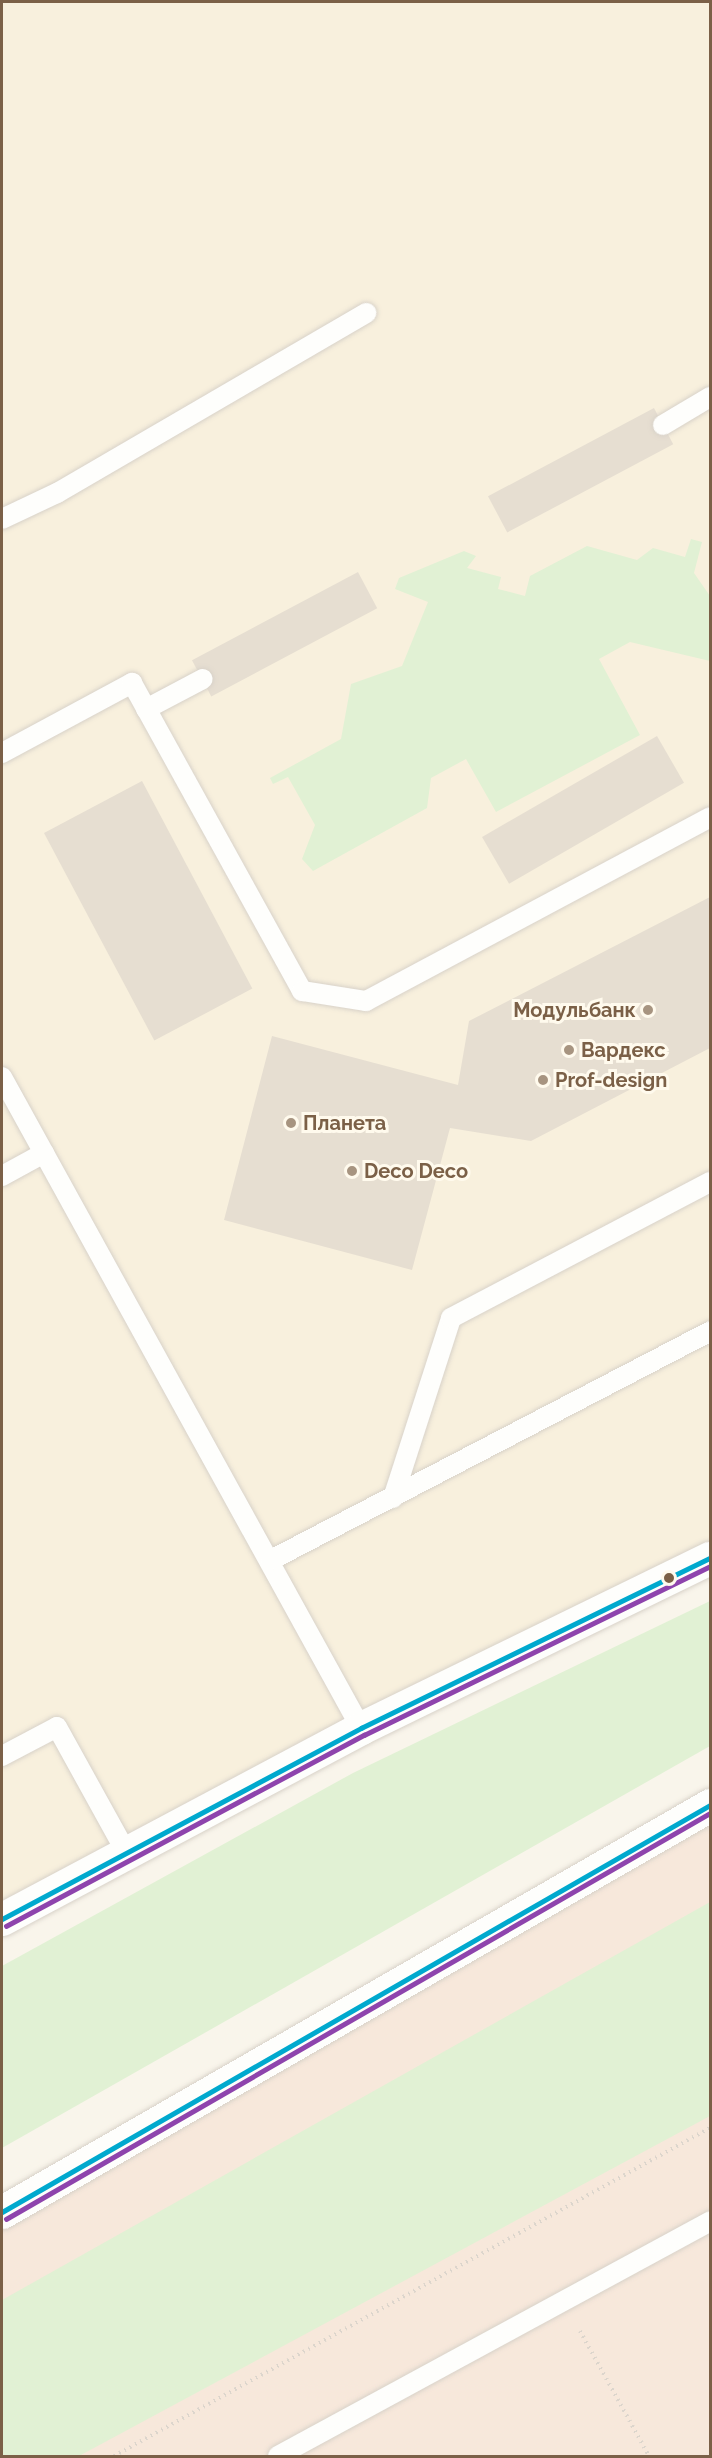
<!DOCTYPE html>
<meta charset="utf-8">
<style>
body{margin:0}
#map{position:relative;width:712px;height:2458px;overflow:hidden;background:#f9f5eb;font-family:Raleway,sans-serif}
div>[style]{position:absolute}
.residential>*{inset:0;background:#f8f0dd}
.commercial>*{inset:0;background:#f7e8db}
.green>*{inset:0;background:#e1f1d4}
.building>*{inset:0;background:#e6ded1;transform-origin:0 0}
.path>*{height:4px;margin-top:-2px;transform-origin:0;background:repeating-linear-gradient(90deg,#dcd5cc 0 1.5px,transparent 0 6px)}
.roads{filter:drop-shadow(0 0 2px #d8d2c9) drop-shadow(0 0 2px #d8d2c9)}
.lane>*{height:20px;margin:-10px;padding:0 10px;transform-origin:10px;border-radius:10px;background:#fefefc}
.secondary>*{height:33px;margin:-16.5px;padding:0 16.5px;transform-origin:16.5px;border-radius:16.5px;background:#fefefc}
.bus-1>*{height:4.5px;margin:-2.25px;padding:0 2.25px;transform-origin:2.25px;border-radius:2.25px;background:#00a9ce}
.bus-2>*{height:4.5px;margin:-2.25px;padding:0 2.25px;transform-origin:2.25px;border-radius:2.25px;background:#8e44ad}
.dots>*{width:16px;height:16px;translate:-50% -50%;box-sizing:border-box;border:3px solid #fffaed;border-radius:50%}
span{translate:-50% -50%;white-space:nowrap;text-align:center;line-height:1.15;-webkit-text-stroke:6px #fffaed;paint-order:stroke}
.poi-label{font-size:20px;color:#7b6047;font-weight:700}
.right{translate:-100% -50%;text-align:right}
.left{translate:0 -50%;text-align:left}
.frame{position:absolute;inset:0;border:3px solid #7b6047;pointer-events:none}
</style>
<div id="map">
<div class="residential">
<i style="clip-path:polygon(2px 2px,710px 2px,710px 1558px,2px 1919px)"></i>
</div>
<div class="commercial">
<i style="clip-path:polygon(710px 1805px,710px 2456px,2px 2456px,2px 2212px)"></i>
</div>
<div class="green">
<i style="clip-path:polygon(691px 539px,702px 542px,694px 573px,710px 596px,710px 661px,630px 642px,599px 659px,640px 735px,496px 812px,466px 759px,431px 778px,427px 808px,313px 871px,302px 859px,315px 825px,288px 777px,273px 784px,270px 778px,341px 739px,351px 684px,402px 666px,428px 602px,395px 589px,399px 578px,464px 551px,476px 556px,467px 568px,501px 577px,498px 589px,525px 596px,530px 576px,587px 546px,637px 560px,653px 548px,685px 557px)"></i>
<i style="clip-path:polygon(710px 1601px,710px 1746px,2px 2148px,2px 1966px,353px 1773px)"></i>
<i style="clip-path:polygon(710px 1902px,710px 2116px,79px 2456px,2px 2456px,2px 2300px)"></i>
</div>
<div class="building">
<i style="left:654px;top:408px;width:41px;height:188px;rotate:62deg"></i>
<i style="left:358px;top:572px;width:41px;height:188px;rotate:62deg"></i>
<i style="left:657px;top:736px;width:54px;height:202px;rotate:60deg"></i>
<i style="left:142px;top:781px;width:235px;height:111px;rotate:62deg"></i>
<i style="clip-path:polygon(710px 897px,710px 1048px,531px 1141px,450px 1128px,412px 1270px,224px 1220px,272px 1036px,458px 1085px,469px 1021px)"></i>
</div>
<div class="path">
<i style="left:580px;top:2331px;width:143px;rotate:61.1deg"></i>
<i style="left:114px;top:2456px;width:680px;rotate:-28.83deg"></i>
</div>
<div class="roads">
<div class="lane">
<i style="left:663px;top:425px;width:55px;rotate:-30.8deg"></i>
<i style="left:2px;top:519px;width:61px;rotate:-25.3deg"></i>
<i style="left:57px;top:493px;width:358px;rotate:-30.2deg"></i>
<i style="left:146px;top:709px;width:64px;rotate:-27.8deg"></i>
<i style="left:2px;top:753px;width:148px;rotate:-28.3deg"></i>
<i style="left:132px;top:683px;width:352px;rotate:61.1deg"></i>
<i style="left:302px;top:991px;width:65px;rotate:8.9deg"></i>
<i style="left:366px;top:1001px;width:390px;rotate:-28.1deg"></i>
<i style="left:2px;top:1077px;width:743px;rotate:61.13deg"></i>
<i style="left:2px;top:1176px;width:48px;rotate:-28.7deg"></i>
<i style="left:393px;top:1498px;width:189px;rotate:-72.1deg"></i>
<i style="left:451px;top:1318px;width:293px;rotate:-27.7deg"></i>
<i style="left:271px;top:1560px;width:495px;rotate:-27.5deg"></i>
<i style="left:2px;top:1756px;width:62px;rotate:-27.8deg"></i>
<i style="left:57px;top:1727px;width:143px;rotate:61.1deg"></i>
<i style="left:278px;top:2456px;width:492px;rotate:-28.5deg"></i>
</div>
<div class="secondary">
<i style="left:2px;top:1919px;width:407px;rotate:-28deg"></i>
<i style="left:361px;top:1728px;width:388px;rotate:-26deg"></i>
<i style="left:2px;top:2212px;width:817px;rotate:-29.89deg"></i>
</div>
</div>
<div class="bus-1">
<i style="left:2px;top:1919px;width:407px;rotate:-28deg"></i>
<i style="left:361px;top:1728px;width:388px;rotate:-26deg"></i>
<i style="left:2px;top:2212px;width:817px;rotate:-29.89deg"></i>
</div>
<div class="bus-2">
<i style="left:6px;top:1926px;width:406px;rotate:-28.1deg"></i>
<i style="left:364px;top:1735px;width:385px;rotate:-26deg"></i>
<i style="left:6px;top:2219px;width:813px;rotate:-29.97deg"></i>
</div>
<div class="dots">
<i style="left:648px;top:1010px;background:#a79480"></i>
<i style="left:569px;top:1050px;background:#a79480"></i>
<i style="left:543px;top:1080px;background:#a79480"></i>
<i style="left:291px;top:1123px;background:#a79480"></i>
<i style="left:352px;top:1171px;background:#a79480"></i>
<i style="left:669px;top:1578px;background:#7b6047"></i>
</div>
<div class="poi-label">
<span class="right" style="left:636px;top:1010px">Модульбанк</span>
<span class="left" style="left:581px;top:1050px">Вардекс</span>
<span class="left" style="left:555px;top:1080px">Prof-design</span>
<span class="left" style="left:303px;top:1123px">Планета</span>
<span class="left" style="left:364px;top:1171px">Deco Deco</span>
</div>
<div class="frame"></div>
</div>
